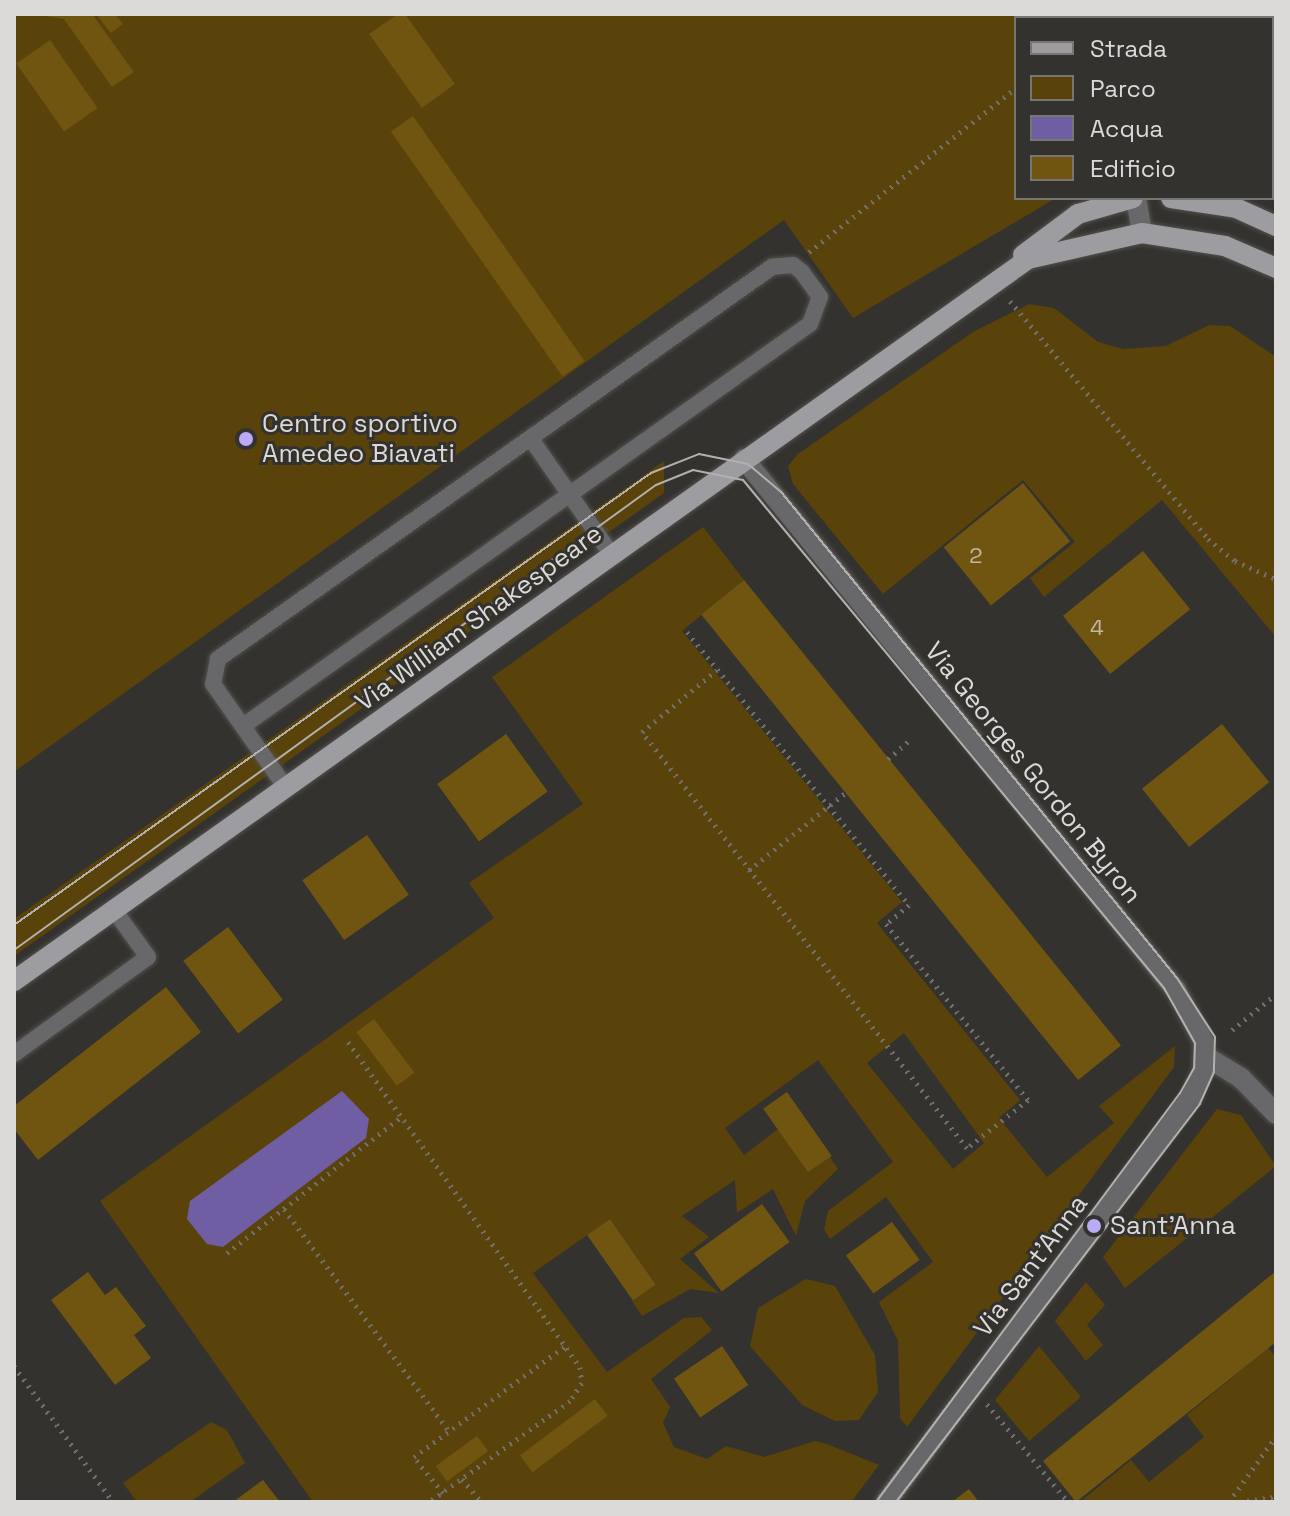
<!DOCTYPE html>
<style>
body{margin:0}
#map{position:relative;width:1290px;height:1516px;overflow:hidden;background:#34322e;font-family:"Space Grotesk",sans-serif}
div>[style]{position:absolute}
.green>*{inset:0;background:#59430b;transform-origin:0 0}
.water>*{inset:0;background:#705ea5}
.building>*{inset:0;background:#6f5510;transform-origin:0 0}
.path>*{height:5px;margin-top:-2.5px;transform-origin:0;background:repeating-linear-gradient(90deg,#716f6c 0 2px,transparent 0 8px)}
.roads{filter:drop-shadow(0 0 2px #52504d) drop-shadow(0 0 2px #52504d)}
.service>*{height:16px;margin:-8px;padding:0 8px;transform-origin:8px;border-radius:8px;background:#68686a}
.minor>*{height:20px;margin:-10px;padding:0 10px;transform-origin:10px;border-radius:10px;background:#68686a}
.primary>*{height:20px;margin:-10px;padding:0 10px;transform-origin:10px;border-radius:10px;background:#9d9ca1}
.tram>*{height:2px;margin:-1px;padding:0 1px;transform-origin:1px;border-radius:1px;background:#b3b1ae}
.dots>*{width:22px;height:22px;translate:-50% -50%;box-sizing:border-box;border:4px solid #34322e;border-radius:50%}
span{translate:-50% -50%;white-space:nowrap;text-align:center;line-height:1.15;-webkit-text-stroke:6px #34322e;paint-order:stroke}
.number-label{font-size:22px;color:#c1b9a6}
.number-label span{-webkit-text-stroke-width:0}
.poi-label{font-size:26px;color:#dcdad8}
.left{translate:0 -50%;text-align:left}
.street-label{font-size:26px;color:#dcdad8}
.frame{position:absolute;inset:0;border:16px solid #dcdad8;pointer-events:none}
.legend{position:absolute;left:1014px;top:16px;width:260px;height:184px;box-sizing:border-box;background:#34322e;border:2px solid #777572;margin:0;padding:10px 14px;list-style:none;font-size:24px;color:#dcdad8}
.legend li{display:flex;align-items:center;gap:16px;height:40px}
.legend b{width:40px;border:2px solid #777572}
</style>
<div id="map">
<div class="green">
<i style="clip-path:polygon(14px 14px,1038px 14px,1016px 18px,1016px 198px,1056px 198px,853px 318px,784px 220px,14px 772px)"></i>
<i style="left:1071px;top:14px;width:115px;height:6px"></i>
<i style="clip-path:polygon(1029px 304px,1054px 308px,1098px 342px,1123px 349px,1166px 346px,1209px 325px,1230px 326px,1276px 357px,1276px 637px,1162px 500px,1044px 597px,1030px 578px,1075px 542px,1023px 480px,883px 594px,793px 484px,788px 466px,798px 454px,973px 332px)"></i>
<i style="clip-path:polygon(664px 461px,664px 493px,14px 956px,14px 919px)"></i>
<i style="clip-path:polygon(evenodd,703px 527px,744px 580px,682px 631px,902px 902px,877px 923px,1020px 1100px,999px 1118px,1047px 1177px,1114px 1123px,1099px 1106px,1175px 1046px,1174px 1067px,907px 1427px,900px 1418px,898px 1341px,879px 1302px,933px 1262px,886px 1197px,830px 1239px,824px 1230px,828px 1211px,893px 1162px,818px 1060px,725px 1128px,744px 1155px,778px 1129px,808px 1173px,830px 1157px,838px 1169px,805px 1201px,796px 1236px,773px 1189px,737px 1213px,735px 1180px,682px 1216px,709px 1237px,680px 1259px,719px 1293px,690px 1289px,642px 1316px,632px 1301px,656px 1284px,610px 1219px,533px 1273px,607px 1372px,684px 1318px,701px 1317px,712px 1330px,651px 1379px,670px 1407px,663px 1423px,674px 1447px,707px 1459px,726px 1446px,764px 1457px,815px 1441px,827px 1444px,879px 1465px,851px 1502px,313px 1502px,100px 1201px,494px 918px,469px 883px,583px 804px,492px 677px,703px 527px,904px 1033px,984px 1143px,953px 1169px,867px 1063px,904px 1033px)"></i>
<i style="clip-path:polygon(1217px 1109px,1241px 1115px,1276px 1166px,1125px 1288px,1103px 1257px)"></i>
<i style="clip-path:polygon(806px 1279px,835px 1286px,875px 1355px,878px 1392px,859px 1420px,835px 1421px,802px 1405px,750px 1346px,758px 1308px)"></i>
<i style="clip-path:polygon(1086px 1282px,1105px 1305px,1087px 1325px,1103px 1345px,1086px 1361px,1055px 1321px)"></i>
<i style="clip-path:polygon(1039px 1346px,1081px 1397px,1029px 1441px,995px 1400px)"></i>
<i style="clip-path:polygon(1268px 1348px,1276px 1357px,1276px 1502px,1080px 1502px,1131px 1460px,1149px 1482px,1204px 1437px,1187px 1415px)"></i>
<i style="clip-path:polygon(211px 1422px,227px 1430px,245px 1463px,190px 1502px,137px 1502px,123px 1483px)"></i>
</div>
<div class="water">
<i style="clip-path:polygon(342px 1091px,369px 1119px,366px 1138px,223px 1247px,207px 1244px,187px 1219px,190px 1201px)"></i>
</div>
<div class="building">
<i style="clip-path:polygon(92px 14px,134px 72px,112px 87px,64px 19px,46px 16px)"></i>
<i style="clip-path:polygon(96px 14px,115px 14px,123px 24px,111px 33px)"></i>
<i style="clip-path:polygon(398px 14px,405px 14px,455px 84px,422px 108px,369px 34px)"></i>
<i style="left:50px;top:40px;width:83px;height:41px;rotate:55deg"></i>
<i style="left:413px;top:116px;width:299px;height:27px;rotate:55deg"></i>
<i style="left:1023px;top:483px;width:75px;height:102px;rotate:51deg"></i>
<i style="left:1143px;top:551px;width:75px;height:103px;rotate:51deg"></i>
<i style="left:744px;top:580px;width:599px;height:55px;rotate:51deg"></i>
<i style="left:1222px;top:724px;width:75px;height:103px;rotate:51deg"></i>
<i style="left:506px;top:734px;width:71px;height:85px;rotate:54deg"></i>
<i style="left:367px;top:835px;width:73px;height:79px;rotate:55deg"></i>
<i style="left:228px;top:927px;width:91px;height:56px;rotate:53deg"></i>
<i style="clip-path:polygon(166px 987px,201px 1032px,38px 1160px,14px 1129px,14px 1106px)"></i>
<i style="left:374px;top:1019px;width:67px;height:22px;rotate:53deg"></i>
<i style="left:787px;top:1092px;width:78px;height:29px;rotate:55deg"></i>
<i style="left:762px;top:1204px;width:47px;height:84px;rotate:54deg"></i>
<i style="left:610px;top:1219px;width:80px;height:28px;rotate:55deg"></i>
<i style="left:892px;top:1222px;width:47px;height:57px;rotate:54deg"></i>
<i style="clip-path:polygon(1276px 1271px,1276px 1342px,1076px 1502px,1043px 1461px)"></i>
<i style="clip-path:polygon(88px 1272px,105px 1295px,116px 1287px,146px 1326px,134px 1335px,151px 1358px,115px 1385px,51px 1300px)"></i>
<i style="left:722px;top:1346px;width:47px;height:58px;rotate:56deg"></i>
<i style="left:595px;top:1399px;width:21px;height:94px;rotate:53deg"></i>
<i style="left:477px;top:1436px;width:19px;height:51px;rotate:54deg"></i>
<i style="clip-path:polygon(263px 1480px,280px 1502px,233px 1502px,260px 1482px)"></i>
<i style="clip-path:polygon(969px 1489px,979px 1502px,952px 1502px)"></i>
</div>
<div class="path">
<i style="left:809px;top:252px;width:264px;rotate:-38.4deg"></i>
<i style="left:1010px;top:301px;width:310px;rotate:50.2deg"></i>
<i style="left:1208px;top:539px;width:35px;rotate:39deg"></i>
<i style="left:1235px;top:561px;width:45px;rotate:23.7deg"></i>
<i style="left:687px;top:632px;width:352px;rotate:50.9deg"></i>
<i style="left:909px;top:905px;width:30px;rotate:140deg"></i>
<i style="left:886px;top:924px;width:226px;rotate:51.1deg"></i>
<i style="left:1028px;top:1100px;width:78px;rotate:141.8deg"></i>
<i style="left:967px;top:1148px;width:528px;rotate:-128deg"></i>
<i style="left:642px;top:732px;width:97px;rotate:-39.6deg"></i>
<i style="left:888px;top:759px;width:28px;rotate:-41deg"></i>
<i style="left:749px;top:870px;width:123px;rotate:-38.7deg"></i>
<i style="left:1232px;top:1030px;width:57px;rotate:-39.3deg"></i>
<i style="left:348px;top:1042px;width:399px;rotate:54.5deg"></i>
<i style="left:580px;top:1367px;width:16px;rotate:83deg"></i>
<i style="left:582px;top:1383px;width:22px;rotate:124deg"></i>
<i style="left:570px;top:1401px;width:173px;rotate:144.4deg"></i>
<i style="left:284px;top:1209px;width:277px;rotate:53.4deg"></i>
<i style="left:227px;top:1253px;width:221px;rotate:-38deg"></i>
<i style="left:14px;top:1366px;width:168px;rotate:53.9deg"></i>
<i style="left:987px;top:1404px;width:127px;rotate:50.4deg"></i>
<i style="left:462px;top:1479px;width:30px;rotate:50deg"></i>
<i style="left:443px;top:1493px;width:46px;rotate:-128.9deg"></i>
<i style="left:414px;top:1457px;width:187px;rotate:-36.3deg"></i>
<i style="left:1229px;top:1502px;width:81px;rotate:-54.5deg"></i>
<i style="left:1239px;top:1502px;width:37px;rotate:-8deg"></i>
</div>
<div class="roads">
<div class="service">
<i style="left:531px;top:439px;width:141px;rotate:55.1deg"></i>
<i style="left:243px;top:726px;width:695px;rotate:-35.34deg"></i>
<i style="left:810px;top:324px;width:29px;rotate:-70deg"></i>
<i style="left:820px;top:297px;width:31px;rotate:-126deg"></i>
<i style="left:802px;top:272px;width:11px;rotate:-142deg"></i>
<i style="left:793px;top:265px;width:21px;rotate:175deg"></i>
<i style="left:772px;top:267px;width:679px;rotate:144.72deg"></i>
<i style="left:218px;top:659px;width:25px;rotate:101deg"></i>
<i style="left:213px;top:684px;width:127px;rotate:54.9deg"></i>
<i style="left:14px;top:1054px;width:165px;rotate:-35.9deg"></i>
<i style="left:148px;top:957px;width:58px;rotate:-125.9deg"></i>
</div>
<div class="minor">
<i style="left:1075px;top:14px;width:5px;rotate:53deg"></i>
<i style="left:1136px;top:198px;width:36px;rotate:80deg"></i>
<i style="left:744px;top:459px;width:685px;rotate:50.87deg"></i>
<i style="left:1176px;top:990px;width:59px;rotate:61.7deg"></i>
<i style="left:1204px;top:1042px;width:28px;rotate:92deg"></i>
<i style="left:1203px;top:1070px;width:30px;rotate:114deg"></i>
<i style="left:1191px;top:1097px;width:507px;rotate:126.98deg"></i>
<i style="left:1205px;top:1056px;width:42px;rotate:31.4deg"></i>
<i style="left:1241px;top:1078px;width:50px;rotate:45.8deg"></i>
</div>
<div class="primary">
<i style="left:1171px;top:198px;width:66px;rotate:8.7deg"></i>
<i style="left:1236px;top:208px;width:44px;rotate:24.2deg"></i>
<i style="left:1023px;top:255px;width:69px;rotate:-36.7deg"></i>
<i style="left:1078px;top:214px;width:57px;rotate:-16.2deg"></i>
<i style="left:14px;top:981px;width:1245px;rotate:-35.45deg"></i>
<i style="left:1028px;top:259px;width:117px;rotate:-12.8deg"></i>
<i style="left:1142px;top:233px;width:84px;rotate:8.9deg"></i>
<i style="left:1225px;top:246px;width:56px;rotate:23.3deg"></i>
</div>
</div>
<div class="tram">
<i style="left:14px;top:925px;width:781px;rotate:-35.36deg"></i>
<i style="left:651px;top:473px;width:52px;rotate:-21.6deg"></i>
<i style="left:699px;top:454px;width:50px;rotate:11.5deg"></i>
<i style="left:748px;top:464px;width:43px;rotate:40.3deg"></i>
<i style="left:781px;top:492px;width:627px;rotate:50.83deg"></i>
<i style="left:1177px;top:978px;width:70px;rotate:57.2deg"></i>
<i style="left:1215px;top:1037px;width:35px;rotate:92deg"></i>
<i style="left:1214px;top:1072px;width:35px;rotate:114deg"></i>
<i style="left:1200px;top:1104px;width:501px;rotate:127.37deg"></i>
<i style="left:14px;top:950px;width:793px;rotate:-35.92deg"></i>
<i style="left:656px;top:485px;width:40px;rotate:-22deg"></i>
<i style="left:693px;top:470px;width:51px;rotate:11.3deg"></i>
<i style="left:743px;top:480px;width:660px;rotate:50.35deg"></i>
<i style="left:1164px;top:988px;width:63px;rotate:60.6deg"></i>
<i style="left:1195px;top:1043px;width:25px;rotate:92deg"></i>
<i style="left:1194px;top:1068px;width:29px;rotate:119deg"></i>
<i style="left:1180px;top:1093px;width:510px;rotate:126.62deg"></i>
</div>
<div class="dots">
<i style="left:246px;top:439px;background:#bbaaf6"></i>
<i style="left:1094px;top:1226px;background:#bbaaf6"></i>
</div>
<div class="number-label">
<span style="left:976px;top:556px">2</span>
<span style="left:1097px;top:628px">4</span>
</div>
<div class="poi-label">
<span class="left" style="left:262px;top:439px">Centro sportivo<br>Amedeo Biavati</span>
<span class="left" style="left:1110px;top:1226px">Sant'Anna</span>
</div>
<div class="street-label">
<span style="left:479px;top:618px;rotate:-36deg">Via William Shakespeare</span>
<span style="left:1033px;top:773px;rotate:51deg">Via Georges Gordon Byron</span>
<span style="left:1031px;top:1266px;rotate:-53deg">Via Sant'Anna</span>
</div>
<div class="frame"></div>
<ul class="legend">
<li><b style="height:10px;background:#9d9ca1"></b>Strada</li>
<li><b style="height:22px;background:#59430b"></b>Parco</li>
<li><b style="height:22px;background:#705ea5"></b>Acqua</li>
<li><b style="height:22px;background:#6f5510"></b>Edificio</li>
</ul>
</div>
